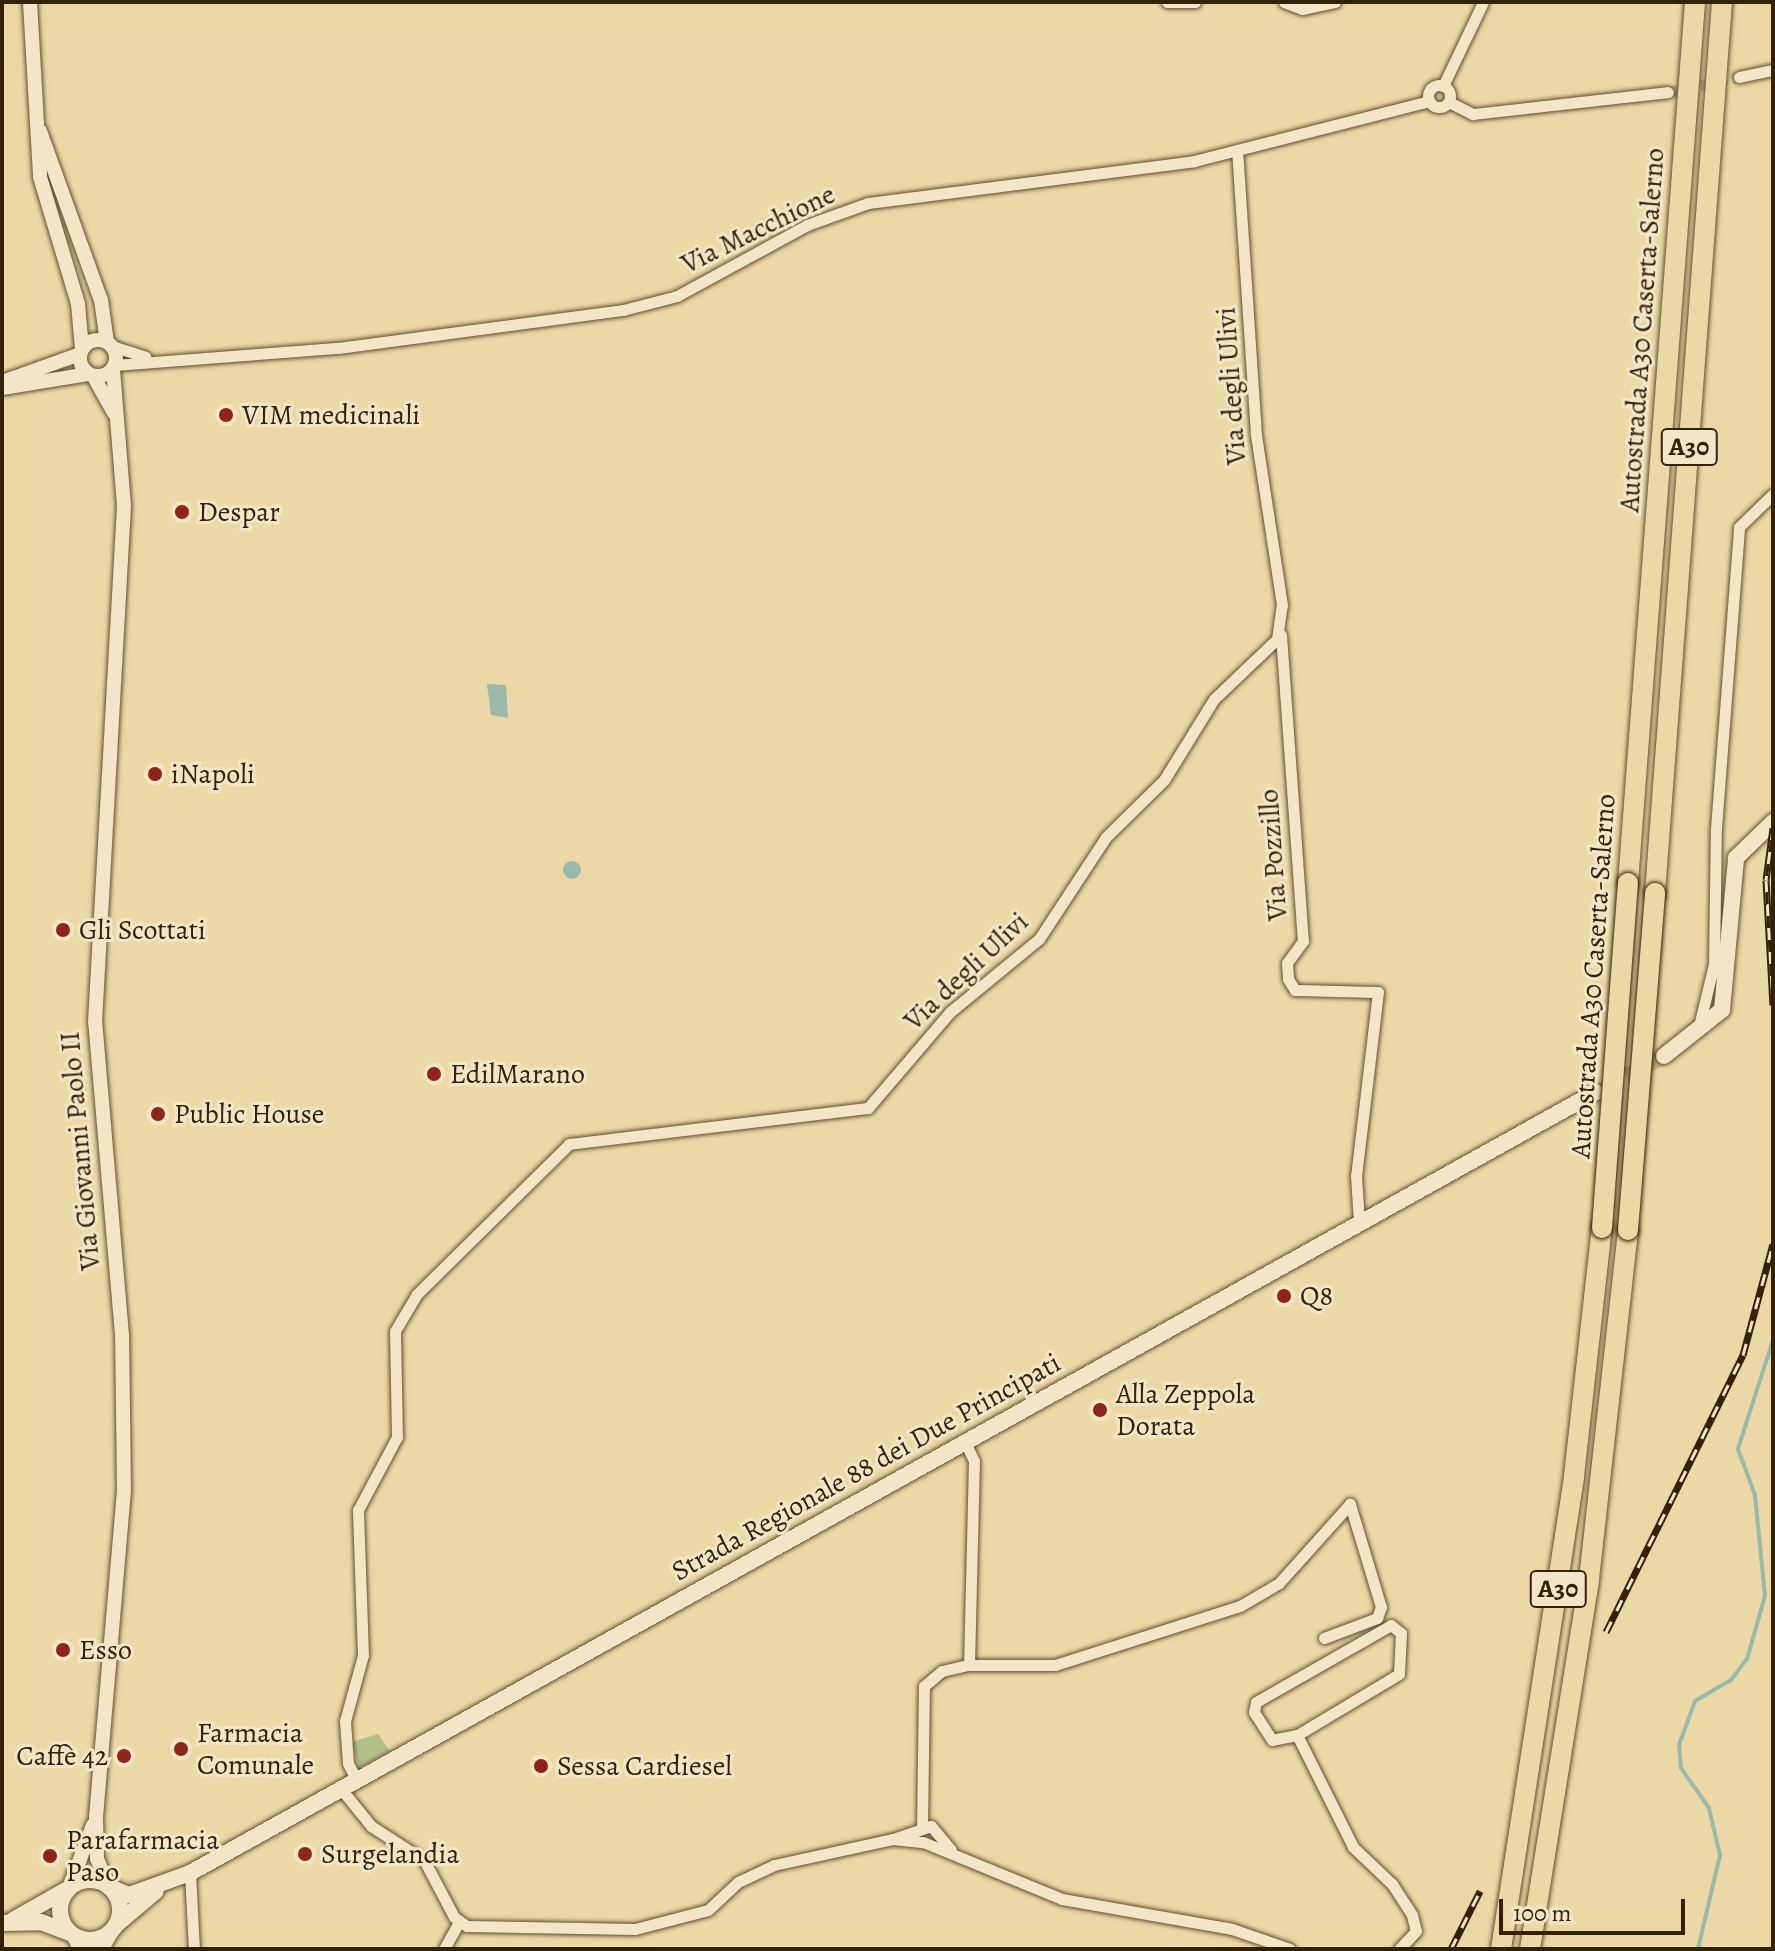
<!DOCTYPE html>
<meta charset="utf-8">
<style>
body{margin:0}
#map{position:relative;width:1775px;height:1951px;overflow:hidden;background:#ecd7a6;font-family:Alegreya,serif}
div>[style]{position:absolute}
.green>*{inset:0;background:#b2bf8b}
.water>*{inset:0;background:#99b9ab}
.round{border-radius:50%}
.stream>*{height:4px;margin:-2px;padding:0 2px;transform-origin:2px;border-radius:2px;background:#99b9ab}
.minor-tunnel>*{height:11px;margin-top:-5.5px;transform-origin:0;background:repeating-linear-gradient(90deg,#c7b386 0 11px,transparent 0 16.5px)}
.secondary-tunnel>*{height:16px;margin-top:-8px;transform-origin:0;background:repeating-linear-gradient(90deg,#c7b386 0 16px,transparent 0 24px)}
.roads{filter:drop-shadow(0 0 2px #614e30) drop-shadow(0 0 2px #614e30)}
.minor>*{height:11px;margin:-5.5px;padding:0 5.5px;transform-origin:5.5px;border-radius:5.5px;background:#f3e5c5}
.minor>.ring{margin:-5.5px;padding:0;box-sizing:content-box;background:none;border:11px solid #f3e5c5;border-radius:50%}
.tertiary>*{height:14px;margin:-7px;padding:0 7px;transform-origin:7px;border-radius:7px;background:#f3e5c5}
.tertiary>.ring{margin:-7px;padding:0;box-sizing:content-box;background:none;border:14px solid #f3e5c5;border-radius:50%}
.secondary>*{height:16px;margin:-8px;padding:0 8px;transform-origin:8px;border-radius:8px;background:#f3e5c5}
.secondary>.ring{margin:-8px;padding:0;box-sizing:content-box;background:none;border:16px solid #f3e5c5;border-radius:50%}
.motorway>*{height:20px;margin:-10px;padding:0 10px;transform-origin:10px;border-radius:10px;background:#ecd7a6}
.rail>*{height:7px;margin-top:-3.5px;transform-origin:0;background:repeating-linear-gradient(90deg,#f3e5c5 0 12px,#332108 0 24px);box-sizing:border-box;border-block:2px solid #332108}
.bridges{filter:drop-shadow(0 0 2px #332108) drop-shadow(0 0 2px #332108)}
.motorway-bridge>*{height:20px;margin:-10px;padding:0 10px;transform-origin:10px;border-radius:10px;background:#ecd7a6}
.dots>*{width:22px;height:22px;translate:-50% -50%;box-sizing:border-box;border:4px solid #f3e5c5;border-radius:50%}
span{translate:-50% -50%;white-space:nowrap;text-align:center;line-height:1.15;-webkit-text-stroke:6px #f3e5c5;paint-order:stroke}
.shield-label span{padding:2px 6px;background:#f3e5c5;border:2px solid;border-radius:6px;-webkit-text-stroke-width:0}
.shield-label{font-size:26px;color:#332108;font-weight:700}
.street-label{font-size:28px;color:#332108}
.poi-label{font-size:28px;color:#332108}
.left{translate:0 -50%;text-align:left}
.right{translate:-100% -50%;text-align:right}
.frame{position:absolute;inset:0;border:4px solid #332108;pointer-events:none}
.scale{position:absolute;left:1499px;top:1899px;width:186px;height:36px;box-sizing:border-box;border:4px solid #332108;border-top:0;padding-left:10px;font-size:24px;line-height:28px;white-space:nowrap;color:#332108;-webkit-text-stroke:6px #f3e5c5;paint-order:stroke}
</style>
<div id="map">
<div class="green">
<i style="clip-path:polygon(378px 1734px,390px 1751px,359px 1768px,352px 1742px)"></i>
</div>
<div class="water">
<i style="clip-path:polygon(487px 684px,506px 685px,508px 718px,491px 715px)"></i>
<i class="round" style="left:563px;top:861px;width:18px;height:18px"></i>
</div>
<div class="stream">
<i style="left:1698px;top:1949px;width:97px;rotate:-76.8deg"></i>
<i style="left:1720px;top:1855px;width:48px;rotate:-103.2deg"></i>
<i style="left:1709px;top:1808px;width:49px;rotate:-125deg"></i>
<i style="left:1681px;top:1768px;width:23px;rotate:-95deg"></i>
<i style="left:1679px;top:1745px;width:47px;rotate:-70deg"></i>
<i style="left:1695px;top:1701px;width:42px;rotate:-30.3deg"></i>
<i style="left:1731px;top:1680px;width:26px;rotate:-53deg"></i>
<i style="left:1747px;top:1659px;width:66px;rotate:-74.1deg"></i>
<i style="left:1765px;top:1596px;width:101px;rotate:-95.7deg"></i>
<i style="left:1755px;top:1495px;width:49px;rotate:-110.3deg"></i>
<i style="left:1738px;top:1449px;width:114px;rotate:-72.2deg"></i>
</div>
<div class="minor-tunnel">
<i style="left:1668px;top:92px;width:73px;rotate:-11.9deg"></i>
</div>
<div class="secondary-tunnel">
<i style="left:1605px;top:1087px;width:67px;rotate:-27.7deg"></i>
</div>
<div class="roads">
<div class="minor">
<i style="left:1167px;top:2px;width:28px"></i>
<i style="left:1284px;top:2px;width:19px;rotate:21deg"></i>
<i style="left:1302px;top:9px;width:34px;rotate:-12deg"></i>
<i style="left:1739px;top:77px;width:35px;rotate:-12deg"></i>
<i class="ring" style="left:1428px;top:85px;width:11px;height:11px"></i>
<i style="left:1443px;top:86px;width:93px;rotate:-64.5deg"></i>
<i style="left:1449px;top:102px;width:27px;rotate:27deg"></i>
<i style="left:1473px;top:114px;width:196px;rotate:-6.4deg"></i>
<i style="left:112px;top:346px;width:35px;rotate:18deg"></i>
<i style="left:115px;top:365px;width:224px;rotate:-4.4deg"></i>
<i style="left:338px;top:348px;width:288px;rotate:-7.6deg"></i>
<i style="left:623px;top:310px;width:56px;rotate:-14.5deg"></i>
<i style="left:677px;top:296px;width:148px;rotate:-28.6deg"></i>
<i style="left:807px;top:225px;width:65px;rotate:-19.8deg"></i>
<i style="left:868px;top:203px;width:329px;rotate:-7.3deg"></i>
<i style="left:1194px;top:161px;width:243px;rotate:-14.3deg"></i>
<i style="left:1281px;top:635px;width:307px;rotate:85.9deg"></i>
<i style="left:1303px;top:941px;width:27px;rotate:126deg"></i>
<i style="left:1287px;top:963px;width:16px;rotate:86deg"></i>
<i style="left:1288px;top:979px;width:13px;rotate:58deg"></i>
<i style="left:1295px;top:990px;width:83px;rotate:1.4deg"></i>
<i style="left:1378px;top:992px;width:185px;rotate:96.8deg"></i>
<i style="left:1356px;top:1176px;width:46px;rotate:86.3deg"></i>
<i style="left:1699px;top:1026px;width:64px;rotate:-76.4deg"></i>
<i style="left:1714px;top:964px;width:136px;rotate:-89.2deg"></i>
<i style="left:1716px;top:828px;width:302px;rotate:-85.6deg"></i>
<i style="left:1739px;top:527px;width:47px;rotate:-44.1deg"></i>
<i style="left:1324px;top:1638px;width:57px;rotate:-20.7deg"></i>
<i style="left:1377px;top:1618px;width:12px;rotate:-70deg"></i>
<i style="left:1381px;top:1607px;width:108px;rotate:-106.8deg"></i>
<i style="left:969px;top:1665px;width:86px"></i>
<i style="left:1055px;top:1665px;width:194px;rotate:-17.7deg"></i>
<i style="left:1240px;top:1606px;width:45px;rotate:-30.5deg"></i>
<i style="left:1279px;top:1583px;width:106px;rotate:-48.1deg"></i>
<i style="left:1297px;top:1735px;width:25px;rotate:169deg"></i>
<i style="left:1272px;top:1740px;width:33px;rotate:-123deg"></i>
<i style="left:1254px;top:1712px;width:10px;rotate:-79deg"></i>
<i style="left:1256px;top:1702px;width:155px;rotate:-29.7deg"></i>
<i style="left:1391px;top:1625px;width:13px;rotate:39deg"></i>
<i style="left:1401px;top:1633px;width:41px;rotate:92.8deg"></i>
<i style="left:1399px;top:1674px;width:119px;rotate:149.1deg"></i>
<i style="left:1297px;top:1735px;width:125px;rotate:63.4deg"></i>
<i style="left:1353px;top:1847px;width:54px;rotate:43.5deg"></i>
<i style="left:1392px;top:1884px;width:37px;rotate:57deg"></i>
<i style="left:1412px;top:1915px;width:16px;rotate:76deg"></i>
<i style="left:1416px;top:1931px;width:25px;rotate:133deg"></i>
<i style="left:357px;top:1781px;width:20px;rotate:-117deg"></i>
<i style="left:348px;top:1763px;width:42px;rotate:-94.1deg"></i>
<i style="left:345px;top:1721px;width:68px;rotate:-74.7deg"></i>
<i style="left:363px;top:1655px;width:145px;rotate:-92deg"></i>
<i style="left:358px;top:1510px;width:83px;rotate:-61.9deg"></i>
<i style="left:397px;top:1437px;width:106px;rotate:-91.1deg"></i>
<i style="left:395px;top:1331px;width:43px;rotate:-59.3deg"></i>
<i style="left:417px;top:1294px;width:214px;rotate:-44.6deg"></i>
<i style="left:569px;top:1144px;width:301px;rotate:-6.9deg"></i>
<i style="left:868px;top:1108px;width:126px;rotate:-49.5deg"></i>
<i style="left:950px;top:1012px;width:115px;rotate:-39.4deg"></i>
<i style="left:1039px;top:939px;width:122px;rotate:-56.7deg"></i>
<i style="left:1106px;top:837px;width:81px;rotate:-44.5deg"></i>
<i style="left:1164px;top:780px;width:95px;rotate:-58.3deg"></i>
<i style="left:1214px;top:699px;width:87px;rotate:-43.6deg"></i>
<i style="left:1277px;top:639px;width:34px;rotate:-82deg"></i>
<i style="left:1282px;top:605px;width:172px;rotate:-98.7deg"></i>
<i style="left:1256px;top:435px;width:284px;rotate:-93.8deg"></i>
<i style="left:342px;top:1790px;width:46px;rotate:51.1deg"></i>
<i style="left:371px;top:1826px;width:63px;rotate:32.7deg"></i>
<i style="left:424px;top:1860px;width:64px;rotate:62.2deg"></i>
<i style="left:454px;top:1917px;width:16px;rotate:35deg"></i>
<i style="left:467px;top:1926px;width:168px;rotate:1deg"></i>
<i style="left:635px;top:1929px;width:75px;rotate:-14.6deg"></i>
<i style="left:708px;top:1910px;width:41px;rotate:-43deg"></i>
<i style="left:738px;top:1882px;width:40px;rotate:-25deg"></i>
<i style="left:774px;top:1865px;width:121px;rotate:-12.4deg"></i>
<i style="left:892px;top:1839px;width:31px;rotate:6deg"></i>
<i style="left:923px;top:1842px;width:150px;rotate:22.3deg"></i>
<i style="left:1062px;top:1899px;width:173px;rotate:10deg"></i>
<i style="left:1232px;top:1929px;width:61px;rotate:19deg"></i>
<i style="left:922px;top:1828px;width:142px;rotate:-89.2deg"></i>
<i style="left:924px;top:1686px;width:23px;rotate:-40deg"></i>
<i style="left:942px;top:1671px;width:28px;rotate:-13deg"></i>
<i style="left:969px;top:1665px;width:204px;rotate:-88.6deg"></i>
<i style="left:974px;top:1461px;width:21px;rotate:-115deg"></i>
<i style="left:896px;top:1838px;width:37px;rotate:-19deg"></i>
<i style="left:931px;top:1826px;width:31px;rotate:50deg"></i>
<i style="left:190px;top:1873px;width:76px;rotate:87deg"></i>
<i style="left:444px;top:1949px;width:31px;rotate:-61deg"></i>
</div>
<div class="tertiary">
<i style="left:30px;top:2px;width:175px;rotate:86.7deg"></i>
<i style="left:40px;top:177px;width:133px;rotate:73.3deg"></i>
<i style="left:78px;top:304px;width:45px;rotate:84.9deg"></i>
<i style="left:40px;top:131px;width:180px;rotate:70.2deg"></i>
<i style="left:101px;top:300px;width:42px;rotate:81.9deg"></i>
<i class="ring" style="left:80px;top:340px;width:22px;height:22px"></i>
<i style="left:94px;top:377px;width:41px;rotate:60.9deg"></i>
<i style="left:2px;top:382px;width:83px;rotate:-19.7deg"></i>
<i style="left:2px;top:388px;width:87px;rotate:-9.2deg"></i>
<i style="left:109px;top:1887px;width:30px;rotate:-113deg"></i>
<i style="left:97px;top:1859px;width:42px;rotate:-91.4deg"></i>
<i style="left:96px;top:1817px;width:327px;rotate:-85.1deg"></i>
<i style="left:124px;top:1491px;width:156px;rotate:-90.7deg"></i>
<i style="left:122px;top:1335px;width:314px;rotate:-94.9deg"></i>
<i style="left:95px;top:1022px;width:517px;rotate:-86.78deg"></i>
<i style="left:124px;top:506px;width:137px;rotate:-94.6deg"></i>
<i style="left:69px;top:1888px;width:67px;rotate:-69.1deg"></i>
<i style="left:73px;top:1935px;width:16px;rotate:63deg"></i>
<i style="left:102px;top:1949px;width:26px;rotate:-61deg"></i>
</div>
<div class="secondary">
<i style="left:1664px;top:1056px;width:74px;rotate:-38.4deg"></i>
<i style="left:1722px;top:1010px;width:153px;rotate:-84.7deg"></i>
<i style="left:1736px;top:858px;width:52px;rotate:-44.2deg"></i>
<i class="ring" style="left:60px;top:1880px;width:44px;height:44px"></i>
<i style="left:109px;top:1887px;width:22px;rotate:22deg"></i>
<i style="left:129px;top:1895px;width:65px;rotate:-19.8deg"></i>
<i style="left:190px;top:1873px;width:1608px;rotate:-29.05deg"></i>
<i style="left:13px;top:1920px;width:61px;rotate:-29.5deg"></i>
<i style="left:2px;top:1923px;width:39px;rotate:-1deg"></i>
<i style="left:41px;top:1922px;width:31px;rotate:21deg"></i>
<i style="left:116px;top:1925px;width:52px;rotate:-40.4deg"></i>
</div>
<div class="motorway">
<i style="left:1628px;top:883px;width:884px;rotate:-85.65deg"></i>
<i style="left:1655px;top:893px;width:894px;rotate:-85.7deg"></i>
<i style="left:1501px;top:1949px;width:479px;rotate:-81.2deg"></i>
<i style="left:1574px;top:1476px;width:250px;rotate:-83.6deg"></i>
<i style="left:1530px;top:1949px;width:375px;rotate:-80.9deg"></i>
<i style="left:1589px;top:1579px;width:351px;rotate:-83.6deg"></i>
</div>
</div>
<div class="rail">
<i style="left:1773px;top:828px;width:52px;rotate:97.7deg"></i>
<i style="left:1766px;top:880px;width:125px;rotate:86.8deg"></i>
<i style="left:1606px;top:1632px;width:309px;rotate:-63.7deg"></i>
<i style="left:1743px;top:1355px;width:115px;rotate:-74.9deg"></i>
<i style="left:1451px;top:1949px;width:65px;rotate:-63.4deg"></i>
</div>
<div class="bridges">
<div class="motorway-bridge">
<i style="left:1602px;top:1228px;width:346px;rotate:-85.7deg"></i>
<i style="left:1628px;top:1230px;width:338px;rotate:-85.4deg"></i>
</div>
</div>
<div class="dots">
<i style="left:226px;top:415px;background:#8f2418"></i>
<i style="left:182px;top:512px;background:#8f2418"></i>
<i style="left:155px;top:774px;background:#8f2418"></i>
<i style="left:63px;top:930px;background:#8f2418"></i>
<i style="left:434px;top:1074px;background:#8f2418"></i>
<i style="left:158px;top:1114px;background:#8f2418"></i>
<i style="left:1284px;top:1296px;background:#8f2418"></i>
<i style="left:1100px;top:1410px;background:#8f2418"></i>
<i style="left:63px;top:1650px;background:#8f2418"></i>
<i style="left:181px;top:1749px;background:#8f2418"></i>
<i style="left:124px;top:1756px;background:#8f2418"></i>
<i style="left:541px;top:1766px;background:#8f2418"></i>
<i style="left:305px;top:1854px;background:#8f2418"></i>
<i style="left:50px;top:1856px;background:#8f2418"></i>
</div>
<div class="shield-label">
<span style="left:1689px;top:447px">A30</span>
<span style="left:1558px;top:1589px">A30</span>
</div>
<div class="street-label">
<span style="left:758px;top:229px;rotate:-26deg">Via Macchione</span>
<span style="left:1642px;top:330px;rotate:-86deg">Autostrada A30 Caserta-Salerno</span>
<span style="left:1231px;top:386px;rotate:-94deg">Via degli Ulivi</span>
<span style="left:1273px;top:855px;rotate:-94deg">Via Pozzillo</span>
<span style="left:966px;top:971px;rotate:-43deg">Via degli Ulivi</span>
<span style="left:1593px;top:976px;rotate:-86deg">Autostrada A30 Caserta-Salerno</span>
<span style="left:80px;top:1151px;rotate:-95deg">Via Giovanni Paolo II</span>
<span style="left:866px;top:1467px;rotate:-29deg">Strada Regionale 88 dei Due Principati</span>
</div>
<div class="poi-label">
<span class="left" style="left:242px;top:415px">VIM medicinali</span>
<span class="left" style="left:198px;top:512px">Despar</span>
<span class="left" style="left:171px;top:774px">iNapoli</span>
<span class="left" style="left:79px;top:930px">Gli Scottati</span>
<span class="left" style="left:450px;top:1074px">EdilMarano</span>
<span class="left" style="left:174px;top:1114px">Public House</span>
<span class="left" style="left:1300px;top:1296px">Q8</span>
<span class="left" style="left:1116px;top:1410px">Alla Zeppola<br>Dorata</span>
<span class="left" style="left:79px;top:1650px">Esso</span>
<span class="left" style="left:197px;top:1749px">Farmacia<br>Comunale</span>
<span class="right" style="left:108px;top:1756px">Caffè 42</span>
<span class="left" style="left:557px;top:1766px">Sessa Cardiesel</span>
<span class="left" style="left:66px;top:1856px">Parafarmacia<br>Paso</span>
<span class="left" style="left:321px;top:1854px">Surgelandia</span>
</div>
<div class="frame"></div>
<div class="scale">100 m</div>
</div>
